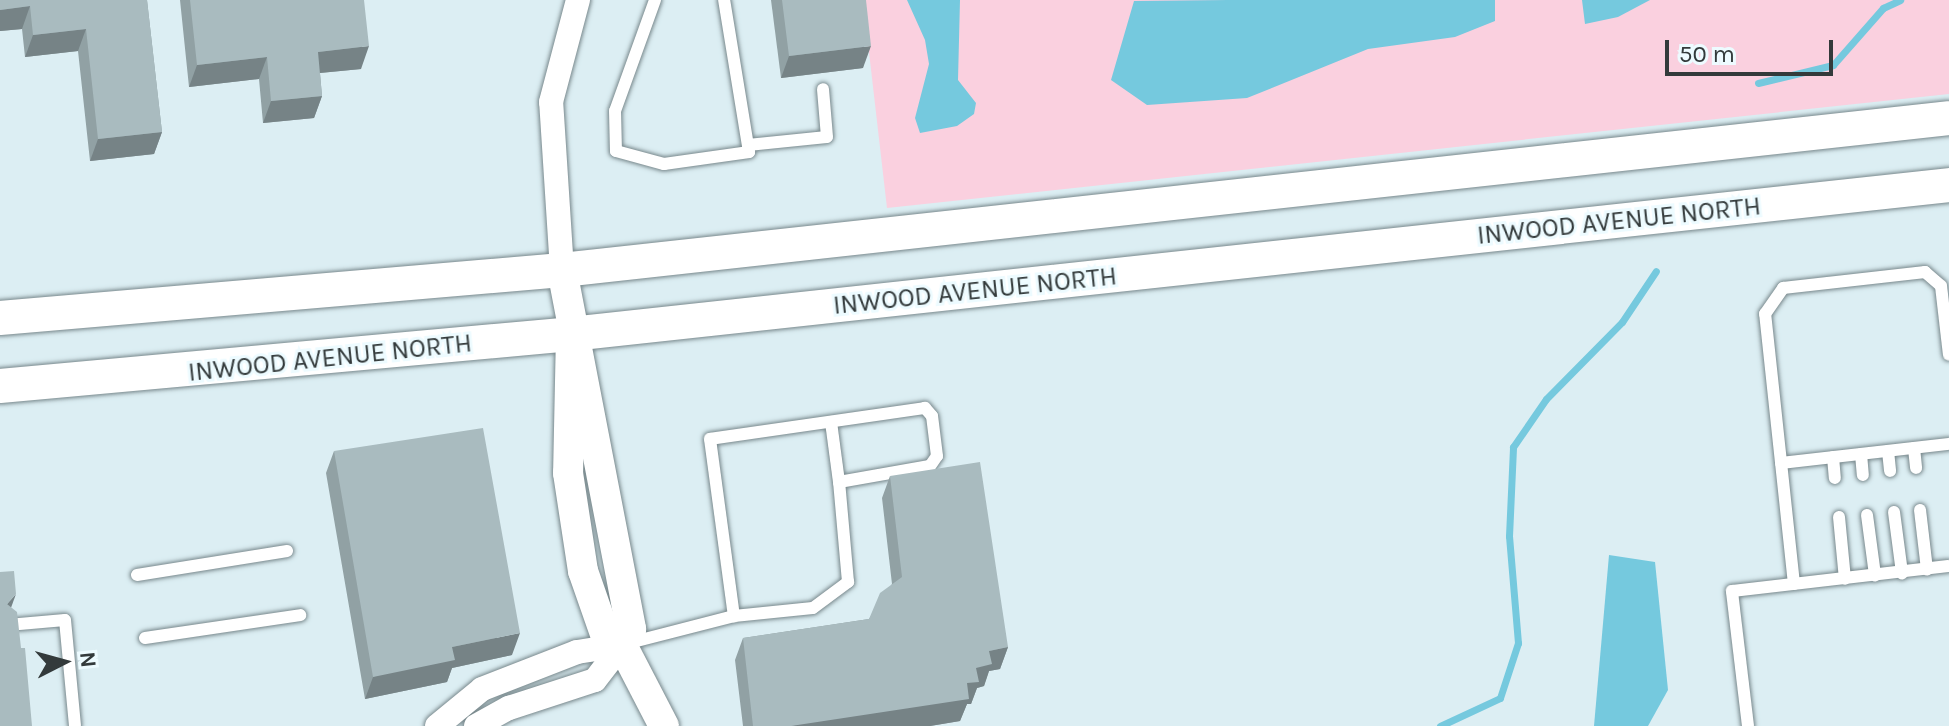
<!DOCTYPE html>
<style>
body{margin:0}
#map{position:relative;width:1949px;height:726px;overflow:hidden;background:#dceef3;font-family:Karla,sans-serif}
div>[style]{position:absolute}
.green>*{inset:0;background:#fad0df}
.water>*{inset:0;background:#75c9de}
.stream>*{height:7px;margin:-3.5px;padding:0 3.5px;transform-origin:3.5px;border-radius:3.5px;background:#75c9de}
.roads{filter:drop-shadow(0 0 2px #78888c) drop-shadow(0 0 2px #78888c)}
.service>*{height:12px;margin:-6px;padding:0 6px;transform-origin:6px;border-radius:6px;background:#fff}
.minor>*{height:24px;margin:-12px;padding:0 12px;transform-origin:12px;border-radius:12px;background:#fff}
.tertiary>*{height:30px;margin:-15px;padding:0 15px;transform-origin:15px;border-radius:15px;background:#fff}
.secondary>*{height:34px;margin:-17px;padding:0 17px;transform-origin:17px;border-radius:17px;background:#fff}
.wall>*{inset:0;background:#91a1a4}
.shaded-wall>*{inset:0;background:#768386}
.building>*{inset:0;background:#a9bbbf}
span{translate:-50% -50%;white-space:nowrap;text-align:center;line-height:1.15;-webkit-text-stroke:6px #edfbff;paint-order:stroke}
.street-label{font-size:26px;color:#333a3b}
.north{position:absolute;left:24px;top:622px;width:80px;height:80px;-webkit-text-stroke:6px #edfbff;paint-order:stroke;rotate:84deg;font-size:22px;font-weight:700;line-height:32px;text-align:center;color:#333a3b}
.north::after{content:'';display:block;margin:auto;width:28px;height:36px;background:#333a3b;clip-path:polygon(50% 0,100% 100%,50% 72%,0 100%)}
.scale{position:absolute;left:1665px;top:40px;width:168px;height:36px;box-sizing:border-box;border:4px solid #333a3b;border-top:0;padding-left:10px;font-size:24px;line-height:28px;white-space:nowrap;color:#333a3b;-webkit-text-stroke:6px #edfbff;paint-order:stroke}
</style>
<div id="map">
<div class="green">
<i style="clip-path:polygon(863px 0,1949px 0,1949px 94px,887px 208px)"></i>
</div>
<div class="water">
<i style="clip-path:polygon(907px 0,960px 0,958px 80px,976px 103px,974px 114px,957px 126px,920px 133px,915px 118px,929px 64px,925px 40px)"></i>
<i style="clip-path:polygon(1228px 0,1495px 0,1495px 21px,1455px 37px,1368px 49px,1247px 98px,1147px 105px,1111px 80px,1134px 1px)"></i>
<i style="clip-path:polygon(1582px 0,1650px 0,1618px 17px,1585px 24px)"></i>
<i style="clip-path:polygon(1609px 555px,1655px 562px,1668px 690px,1648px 726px,1594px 726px)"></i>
</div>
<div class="stream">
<i style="left:1758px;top:83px;width:77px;rotate:-13.5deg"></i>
<i style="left:1833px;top:65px;width:76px;rotate:-48.7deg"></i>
<i style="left:1883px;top:8px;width:19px;rotate:-25deg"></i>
<i style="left:1440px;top:726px;width:66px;rotate:-25deg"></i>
<i style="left:1500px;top:698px;width:58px;rotate:-71.9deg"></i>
<i style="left:1518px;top:643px;width:107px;rotate:-94.8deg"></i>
<i style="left:1509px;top:536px;width:89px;rotate:-87.4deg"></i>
<i style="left:1513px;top:447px;width:58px;rotate:-55.5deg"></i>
<i style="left:1546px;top:399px;width:108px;rotate:-45.4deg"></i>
<i style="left:1622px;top:322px;width:61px;rotate:-56.3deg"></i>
</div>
<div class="roads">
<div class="service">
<i style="left:655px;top:0;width:118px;rotate:109.8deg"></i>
<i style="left:615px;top:111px;width:40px;rotate:88.6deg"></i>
<i style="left:616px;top:151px;width:50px;rotate:15.2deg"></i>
<i style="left:664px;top:164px;width:86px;rotate:-8deg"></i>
<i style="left:749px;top:152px;width:154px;rotate:-99.3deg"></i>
<i style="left:748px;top:145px;width:79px;rotate:-5.8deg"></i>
<i style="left:827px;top:137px;width:48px;rotate:-94.8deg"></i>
<i style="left:831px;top:422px;width:61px;rotate:82.4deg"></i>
<i style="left:1914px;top:448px;width:20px;rotate:84deg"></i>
<i style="left:1888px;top:451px;width:20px;rotate:84deg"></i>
<i style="left:1861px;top:454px;width:21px;rotate:85deg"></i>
<i style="left:1833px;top:457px;width:21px;rotate:85deg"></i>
<i style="left:1781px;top:463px;width:169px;rotate:-6.5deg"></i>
<i style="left:1920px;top:510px;width:60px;rotate:83.3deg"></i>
<i style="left:1894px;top:512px;width:62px;rotate:82.5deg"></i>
<i style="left:1867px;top:515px;width:61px;rotate:82.4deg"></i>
<i style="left:1839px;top:517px;width:62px;rotate:84.5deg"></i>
<i style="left:137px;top:575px;width:152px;rotate:-9.1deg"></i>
<i style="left:1794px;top:584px;width:272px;rotate:-96.1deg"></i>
<i style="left:1765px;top:314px;width:32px;rotate:-55deg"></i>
<i style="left:1783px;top:288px;width:143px;rotate:-6.4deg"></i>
<i style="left:1925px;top:272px;width:21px;rotate:41deg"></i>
<i style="left:1941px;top:286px;width:69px;rotate:83.4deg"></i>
<i style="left:8px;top:625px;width:57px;rotate:-5deg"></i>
<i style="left:65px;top:620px;width:106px;rotate:84.6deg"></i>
<i style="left:145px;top:638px;width:157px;rotate:-8.4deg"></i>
<i style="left:629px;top:643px;width:108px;rotate:-14.4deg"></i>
<i style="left:734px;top:616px;width:79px;rotate:-5.8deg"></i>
<i style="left:813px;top:608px;width:44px;rotate:-36.6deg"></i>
<i style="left:848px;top:582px;width:100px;rotate:-95.1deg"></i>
<i style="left:839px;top:482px;width:92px;rotate:-10deg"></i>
<i style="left:930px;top:466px;width:12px;rotate:-55deg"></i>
<i style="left:937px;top:456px;width:40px;rotate:-97.1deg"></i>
<i style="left:932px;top:416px;width:11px;rotate:-131deg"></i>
<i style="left:925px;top:408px;width:217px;rotate:171.8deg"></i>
<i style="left:710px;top:439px;width:179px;rotate:82.3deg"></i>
<i style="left:1748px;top:726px;width:136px;rotate:-96.8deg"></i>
<i style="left:1732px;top:591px;width:218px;rotate:-6.6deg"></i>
</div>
<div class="minor">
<i style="left:562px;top:270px;width:168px;rotate:-93.7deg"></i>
<i style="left:551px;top:102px;width:106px;rotate:-75.2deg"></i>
<i style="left:437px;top:726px;width:58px;rotate:-39.4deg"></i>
<i style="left:482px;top:689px;width:102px;rotate:-21.3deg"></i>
<i style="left:577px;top:652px;width:46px;rotate:-8.8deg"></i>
<i style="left:476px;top:726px;width:38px;rotate:-29deg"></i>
<i style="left:509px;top:708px;width:90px;rotate:-18deg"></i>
<i style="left:595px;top:680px;width:44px;rotate:-52.4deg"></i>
</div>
<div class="tertiary">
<i style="left:562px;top:270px;width:366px;rotate:79.1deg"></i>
<i style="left:631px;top:629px;width:18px;rotate:119deg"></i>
<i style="left:571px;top:334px;width:139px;rotate:91.2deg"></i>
<i style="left:568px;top:473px;width:99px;rotate:81.3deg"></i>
<i style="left:583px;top:571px;width:73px;rotate:70.8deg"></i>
<i style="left:607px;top:640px;width:16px;rotate:18deg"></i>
<i style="left:622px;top:645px;width:91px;rotate:62.6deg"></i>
</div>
<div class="secondary">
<i style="left:0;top:318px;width:564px;rotate:-4.88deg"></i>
<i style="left:562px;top:270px;width:1395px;rotate:-6.25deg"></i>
<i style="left:0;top:386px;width:573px;rotate:-5.2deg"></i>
<i style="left:571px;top:334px;width:1386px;rotate:-6.17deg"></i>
</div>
</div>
<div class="wall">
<i style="clip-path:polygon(0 0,147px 0,162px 132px,154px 154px,90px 161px,78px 51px,25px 57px,22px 29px,0 31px)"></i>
<i style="clip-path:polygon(180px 0,364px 0,361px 69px,320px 73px,322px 96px,314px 118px,263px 123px,259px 79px,189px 87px)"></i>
<i style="clip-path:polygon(771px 0,866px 0,863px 68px,781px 78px)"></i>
<i style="clip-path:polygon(334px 451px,512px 655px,452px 668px,447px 682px,365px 699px,326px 473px)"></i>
<i style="clip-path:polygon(890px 476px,1008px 647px,1000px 669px,989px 671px,984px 686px,977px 688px,971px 704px,967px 704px,960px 721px,930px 726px,743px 726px,735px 660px,743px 638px,869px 619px,892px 584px,882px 498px)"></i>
</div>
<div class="shaded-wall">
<i style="clip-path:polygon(30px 6px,22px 29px,0 31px,0 10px)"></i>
<i style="clip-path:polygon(86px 29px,78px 51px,25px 57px,33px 35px)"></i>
<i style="clip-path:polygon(369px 46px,361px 69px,309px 74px,318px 52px)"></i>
<i style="clip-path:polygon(871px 46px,863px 68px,781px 78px,789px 56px)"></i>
<i style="clip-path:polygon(267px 57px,259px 79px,189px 87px,197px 65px)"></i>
<i style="clip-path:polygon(322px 96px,314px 118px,263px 123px,271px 101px)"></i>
<i style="clip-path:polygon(162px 132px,154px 154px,90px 161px,98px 139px)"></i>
<i style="clip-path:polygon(16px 594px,8px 616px,7px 604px)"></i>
<i style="clip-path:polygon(520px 633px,512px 655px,452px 668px,447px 682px,365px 699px,373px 677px,452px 647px)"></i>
<i style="clip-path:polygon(1008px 647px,1000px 669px,989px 671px,984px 686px,977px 688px,971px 704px,967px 704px,960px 721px,930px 726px,791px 726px,967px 683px,976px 668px,989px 651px)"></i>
</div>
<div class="building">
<i style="clip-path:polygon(0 0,147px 0,162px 132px,98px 139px,86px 29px,33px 35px,30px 6px,0 10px)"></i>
<i style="clip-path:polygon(190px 0,364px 0,369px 46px,318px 52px,322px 96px,271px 101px,267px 57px,197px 65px)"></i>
<i style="clip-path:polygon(782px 0,866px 0,871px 46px,789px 56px)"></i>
<i style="clip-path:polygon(483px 428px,520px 633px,452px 647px,455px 660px,373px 677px,334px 451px)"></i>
<i style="clip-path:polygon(980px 462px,1008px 647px,989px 651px,992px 664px,976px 668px,979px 682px,967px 683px,969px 699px,791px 726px,753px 726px,743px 638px,869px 619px,880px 593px,902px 577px,890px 476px)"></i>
<i style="clip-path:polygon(14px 571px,16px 594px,7px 604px,17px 612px,21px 648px,25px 648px,32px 726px,0 726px,0 572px)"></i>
</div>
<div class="street-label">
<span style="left:1619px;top:221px;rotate:-6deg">INWOOD AVENUE NORTH</span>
<span style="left:975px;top:291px;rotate:-6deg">INWOOD AVENUE NORTH</span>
<span style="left:330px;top:358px;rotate:-6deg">INWOOD AVENUE NORTH</span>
</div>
<div class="north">N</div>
<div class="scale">50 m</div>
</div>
